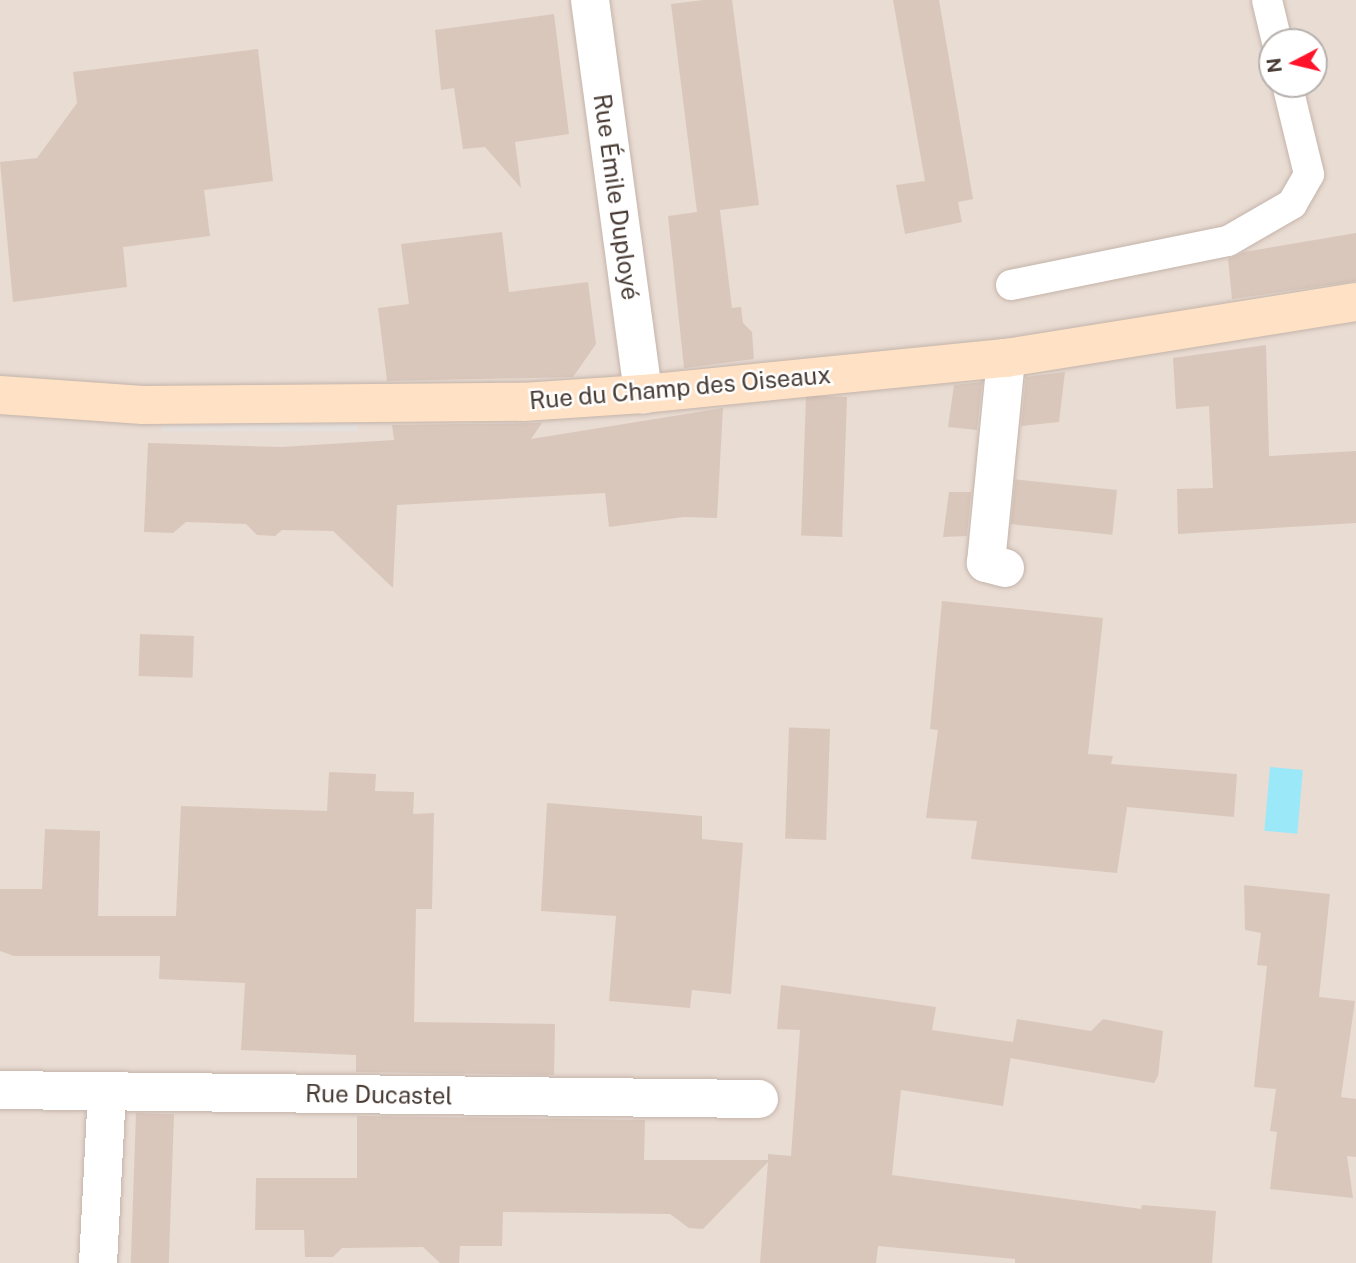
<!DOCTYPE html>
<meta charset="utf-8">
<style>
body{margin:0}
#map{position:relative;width:1356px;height:1263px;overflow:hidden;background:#f4ece5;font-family:"Public Sans",sans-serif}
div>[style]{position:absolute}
.residential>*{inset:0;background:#e9dcd3}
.parking>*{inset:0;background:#e5e0de;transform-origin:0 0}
.water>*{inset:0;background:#9be9f8;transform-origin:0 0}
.building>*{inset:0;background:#dac7bc;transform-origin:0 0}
.roads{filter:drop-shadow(0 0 2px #c4b4aa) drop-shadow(0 0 2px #c4b4aa)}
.lane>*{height:30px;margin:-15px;padding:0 15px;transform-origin:15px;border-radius:15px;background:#fff}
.street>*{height:38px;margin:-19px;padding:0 19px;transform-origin:19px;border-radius:19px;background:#fff}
.secondary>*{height:38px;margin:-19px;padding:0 19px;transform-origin:19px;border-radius:19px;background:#ffe2c5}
span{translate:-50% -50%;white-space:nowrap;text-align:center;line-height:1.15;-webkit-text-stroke:5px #fff;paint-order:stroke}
.street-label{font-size:24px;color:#483b34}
.north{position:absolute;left:1258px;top:28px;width:70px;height:70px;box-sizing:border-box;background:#fff;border:2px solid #b6b1ae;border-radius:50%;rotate:263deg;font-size:19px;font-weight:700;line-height:28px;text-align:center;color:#483b34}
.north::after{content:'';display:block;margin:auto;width:24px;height:32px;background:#ff122a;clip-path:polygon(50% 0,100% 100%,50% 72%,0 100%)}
</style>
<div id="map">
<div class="residential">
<i style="clip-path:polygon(evenodd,0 0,1356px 0,1356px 1263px,0 1263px,0 0,1272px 42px,1314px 42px,1314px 84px,1272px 84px,1272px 42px)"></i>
</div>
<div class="parking">
<i style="left:162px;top:415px;width:196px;height:16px"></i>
</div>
<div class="water">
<i style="left:1270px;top:767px;width:33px;height:64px;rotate:5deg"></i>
</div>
<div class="building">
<i style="clip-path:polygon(703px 0,732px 0,759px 205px,720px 210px,732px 308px,741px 307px,743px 323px,752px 332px,754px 359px,684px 368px,668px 216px,697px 212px,671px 4px)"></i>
<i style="clip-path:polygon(893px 0,939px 0,973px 199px,958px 202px,962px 222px,905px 234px,896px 185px,925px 181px)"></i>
<i style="clip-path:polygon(554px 14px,569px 134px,515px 142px,521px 188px,485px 147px,463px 149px,454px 88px,441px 90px,435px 30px)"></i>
<i style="clip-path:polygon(258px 49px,273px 181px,204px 190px,210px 236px,123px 247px,127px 287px,13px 302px,0 162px,37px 158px,77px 103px,73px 72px)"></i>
<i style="clip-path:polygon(502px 232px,509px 292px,588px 282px,596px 344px,573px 377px,387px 381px,378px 308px,409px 304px,401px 244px)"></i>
<i style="clip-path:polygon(1356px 233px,1356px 281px,1232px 299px,1228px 259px,1244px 252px)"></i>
<i style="clip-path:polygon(1266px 345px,1269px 456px,1356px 451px,1356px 523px,1178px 534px,1177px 489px,1213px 488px,1209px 406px,1176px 409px,1173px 358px)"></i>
<i style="clip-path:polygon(1065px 372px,1059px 422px,1021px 426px,1026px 377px)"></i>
<i style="clip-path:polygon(982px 382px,977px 430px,948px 427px,954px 385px)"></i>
<i style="left:847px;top:397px;width:140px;height:41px;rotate:92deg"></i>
<i style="clip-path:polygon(723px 408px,717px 518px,684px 517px,609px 527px,605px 493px,397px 505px,393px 588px,333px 531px,282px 530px,275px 536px,257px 535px,246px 524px,186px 522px,173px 533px,144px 532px,148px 443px,281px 447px,394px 440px,392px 425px,542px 423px,531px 439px)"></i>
<i style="left:1117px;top:490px;width:45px;height:102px;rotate:96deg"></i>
<i style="clip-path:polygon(949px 492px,971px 492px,967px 536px,943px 537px)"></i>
<i style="clip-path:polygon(942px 601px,1103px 618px,1088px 754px,1113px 756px,1111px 764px,1237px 774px,1234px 817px,1127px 807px,1117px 873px,971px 859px,977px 821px,926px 818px,938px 730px,930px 729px)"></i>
<i style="left:140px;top:634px;width:54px;height:42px;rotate:2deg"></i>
<i style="left:830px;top:729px;width:111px;height:41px;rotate:92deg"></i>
<i style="clip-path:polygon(329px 772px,376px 774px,375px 791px,414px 792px,413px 814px,434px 813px,432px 909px,416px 909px,414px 1022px,555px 1024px,554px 1075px,356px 1072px,356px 1055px,241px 1050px,245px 983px,159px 979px,160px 956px,14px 956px,0 951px,0 889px,42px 889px,45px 829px,100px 831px,98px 916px,176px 916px,181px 806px,327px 811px)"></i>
<i style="clip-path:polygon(547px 803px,702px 816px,702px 839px,743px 843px,731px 994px,692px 990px,690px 1008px,609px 1001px,616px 916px,541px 911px)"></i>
<i style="clip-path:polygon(1244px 885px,1330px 894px,1319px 997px,1355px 1001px,1341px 1097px,1356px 1099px,1356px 1157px,1347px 1156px,1353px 1198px,1270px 1189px,1277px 1132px,1270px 1131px,1276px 1089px,1254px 1087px,1267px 966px,1257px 965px,1261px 933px,1245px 930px)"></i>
<i style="clip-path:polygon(781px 985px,936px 1007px,932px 1030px,1013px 1042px,1003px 1106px,901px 1090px,892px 1175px,1141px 1209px,1142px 1205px,1216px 1211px,1212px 1263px,1015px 1263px,1015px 1259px,878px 1246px,876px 1263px,760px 1263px,768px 1162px,703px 1229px,689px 1228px,670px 1214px,503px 1212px,502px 1246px,460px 1246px,459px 1263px,440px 1263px,423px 1247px,342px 1248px,333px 1257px,305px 1257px,304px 1230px,255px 1230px,256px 1178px,357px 1178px,357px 1116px,645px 1120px,644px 1160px,768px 1160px,768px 1154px,791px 1156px,800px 1030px,777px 1029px)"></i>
<i style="clip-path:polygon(1017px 1019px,1091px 1031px,1103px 1019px,1163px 1031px,1158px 1076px,1154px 1083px,1010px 1058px)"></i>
<i style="left:136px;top:1113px;width:38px;height:150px;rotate:2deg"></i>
</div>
<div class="roads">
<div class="lane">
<i style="left:1267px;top:0;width:43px;rotate:76.6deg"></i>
<i style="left:1011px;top:285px;width:221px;rotate:-11.5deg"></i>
<i style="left:1228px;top:241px;width:74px;rotate:-30deg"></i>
<i style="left:1292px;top:204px;width:34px;rotate:-60deg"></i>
<i style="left:1309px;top:174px;width:93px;rotate:-103.7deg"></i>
</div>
<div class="street">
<i style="left:590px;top:0;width:398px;rotate:82.3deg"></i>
<i style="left:1005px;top:568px;width:20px;rotate:-165deg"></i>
<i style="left:986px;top:563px;width:206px;rotate:-84.4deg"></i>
<i style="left:0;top:1090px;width:759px;rotate:0.68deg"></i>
<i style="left:98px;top:1263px;width:171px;rotate:-87deg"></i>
</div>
<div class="secondary">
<i style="left:0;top:395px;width:143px;rotate:4deg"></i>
<i style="left:143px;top:405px;width:380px;rotate:-0.5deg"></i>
<i style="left:523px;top:402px;width:120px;rotate:-3.8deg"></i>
<i style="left:643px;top:394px;width:365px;rotate:-5.7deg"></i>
<i style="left:1006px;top:358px;width:354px;rotate:-9.1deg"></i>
</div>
</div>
<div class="street-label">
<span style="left:616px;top:197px;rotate:82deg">Rue Émile Duployé</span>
<span style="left:680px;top:388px;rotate:-5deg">Rue du Champ des Oiseaux</span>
<span style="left:379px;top:1095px;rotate:1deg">Rue Ducastel</span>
</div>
<div class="north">N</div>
</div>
